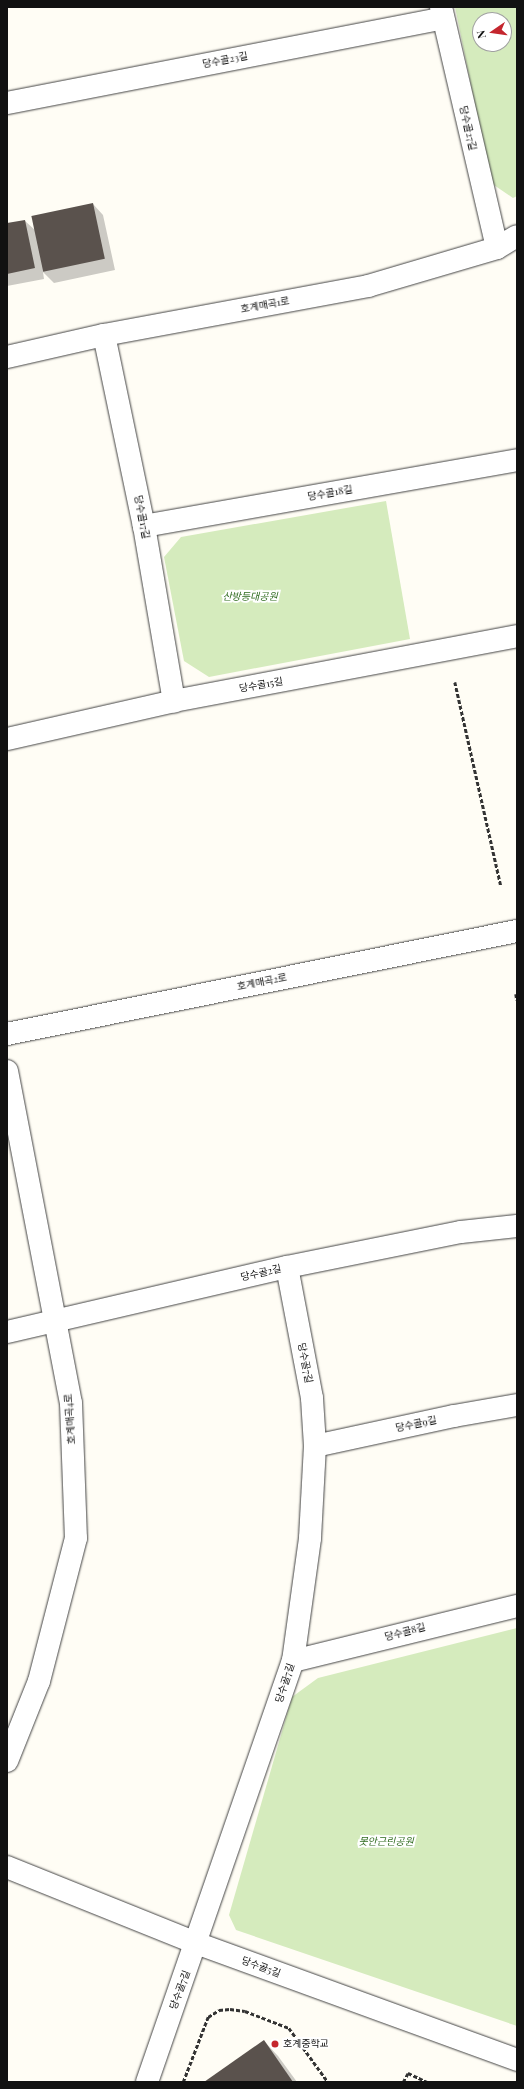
<!DOCTYPE html>
<meta charset="utf-8">
<style>
body{margin:0}
#map{position:relative;width:524px;height:2089px;overflow:hidden;background:#fffdf5;font-family:"Playfair Display","Noto Sans KR",serif}
div>[style]{position:absolute}
.green>*{inset:0;background:#d5ebbd}
.shadow>*{inset:0;background:#0003}
.building>*{inset:0;background:#5a524d;transform-origin:0 0}
.path>*{height:2.5px;margin-top:-1.25px;transform-origin:0;background:repeating-linear-gradient(90deg,#333 0 4px,transparent 0 6px)}
.roads{filter:drop-shadow(0 0 1px #444) drop-shadow(0 0 1px #444)}
.minor>*{height:22px;margin:-11px;padding:0 11px;transform-origin:11px;border-radius:11px;background:#fff}
.tertiary>*{height:22px;margin:-11px;padding:0 11px;transform-origin:11px;border-radius:11px;background:#fff}
.dots>*{width:11px;height:11px;translate:-50% -50%;box-sizing:border-box;border:2px solid #fff;border-radius:50%}
span{translate:-50% -50%;white-space:nowrap;text-align:center;line-height:1.15;-webkit-text-stroke:4px #fff;paint-order:stroke}
.street-label{font-size:10px;color:#111}
.park-label{font-size:10px;color:#2f6b1f;font-style:italic}
.poi-label{font-size:10px;color:#111}
.left{translate:0 -50%;text-align:left}
.frame{position:absolute;inset:0;border:8px solid #111;pointer-events:none}
.north{position:absolute;left:472px;top:12px;width:40px;height:40px;box-sizing:border-box;background:#fff;border:1px solid #a0a0a0;border-radius:50%;rotate:257deg;font-size:11px;font-weight:700;line-height:16px;text-align:center;color:#111}
.north::after{content:'';display:block;margin:auto;width:14px;height:18px;background:#c4262e;clip-path:polygon(50% 0,100% 100%,50% 72%,0 100%)}
</style>
<div id="map">
<div class="green">
<i style="clip-path:polygon(evenodd,455px 7px,517px 7px,517px 196px,513px 198px,491px 183px,455px 7px,480px 20px,504px 20px,504px 44px,480px 44px,480px 20px)"></i>
<i style="clip-path:polygon(386px 501px,410px 639px,209px 677px,184px 661px,164px 557px,181px 537px)"></i>
<i style="clip-path:polygon(517px 1628px,517px 2026px,236px 1930px,229px 1915px,292px 1697px,318px 1678px)"></i>
</div>
<div class="shadow">
<i style="clip-path:polygon(93px 204px,103px 215px,115px 270px,54px 283px,43px 272px,44px 279px,7px 286px,7px 224px,25px 221px,35px 230px)"></i>
<i style="clip-path:polygon(264px 2041px,278px 2056px,297px 2082px,205px 2082px)"></i>
</div>
<div class="building">
<i style="left:93px;top:203px;width:57px;height:63px;rotate:78deg"></i>
<i style="clip-path:polygon(25px 220px,35px 268px,7px 274px,7px 223px)"></i>
<i style="clip-path:polygon(264px 2040px,293px 2082px,204px 2082px)"></i>
</div>
<div class="path">
<i style="left:455px;top:682px;width:209px;rotate:77.3deg"></i>
<i style="left:516px;top:994px;width:6px;rotate:81deg"></i>
<i style="left:183px;top:2082px;width:70px;rotate:-69deg"></i>
<i style="left:208px;top:2017px;width:13px;rotate:-32deg"></i>
<i style="left:219px;top:2010px;width:11px;rotate:-5deg"></i>
<i style="left:230px;top:2009px;width:15px;rotate:8deg"></i>
<i style="left:245px;top:2011px;width:47px;rotate:21.1deg"></i>
<i style="left:289px;top:2028px;width:67px;rotate:54.2deg"></i>
<i style="left:403px;top:2082px;width:10px;rotate:-61deg"></i>
<i style="left:408px;top:2073px;width:21px;rotate:25deg"></i>
</div>
<div class="roads">
<div class="minor">
<i style="left:441px;top:7px;width:247px;rotate:76.9deg"></i>
<i style="left:7px;top:103px;width:444px;rotate:-11deg"></i>
<i style="left:104px;top:335px;width:195px;rotate:78.2deg"></i>
<i style="left:144px;top:526px;width:178px;rotate:80.3deg"></i>
<i style="left:144px;top:526px;width:379px;rotate:-10deg"></i>
<i style="left:7px;top:739px;width:171px;rotate:-12.8deg"></i>
<i style="left:174px;top:701px;width:349px;rotate:-10.7deg"></i>
<i style="left:7px;top:1332px;width:287px;rotate:-13.1deg"></i>
<i style="left:287px;top:1267px;width:177px;rotate:-11.4deg"></i>
<i style="left:461px;top:1232px;width:56px;rotate:-6.1deg"></i>
<i style="left:315px;top:1446px;width:142px;rotate:-12.2deg"></i>
<i style="left:454px;top:1416px;width:64px;rotate:-9.9deg"></i>
<i style="left:293px;top:1661px;width:231px;rotate:-13.8deg"></i>
<i style="left:7px;top:1867px;width:204px;rotate:21.9deg"></i>
<i style="left:196px;top:1943px;width:342px;rotate:20deg"></i>
<i style="left:147px;top:2082px;width:446px;rotate:-70.9deg"></i>
<i style="left:293px;top:1661px;width:124px;rotate:-82.1deg"></i>
<i style="left:310px;top:1538px;width:92px;rotate:-86.9deg"></i>
<i style="left:315px;top:1446px;width:48px;rotate:-93.6deg"></i>
<i style="left:312px;top:1398px;width:133px;rotate:-100.8deg"></i>
</div>
<div class="tertiary">
<i style="left:7px;top:357px;width:99px;rotate:-12.8deg"></i>
<i style="left:104px;top:335px;width:269px;rotate:-10.5deg"></i>
<i style="left:368px;top:286px;width:134px;rotate:-16.4deg"></i>
<i style="left:497px;top:248px;width:23px;rotate:-31deg"></i>
<i style="left:7px;top:1034px;width:520px;rotate:-11.42deg"></i>
<i style="left:7px;top:1071px;width:338px;rotate:79.1deg"></i>
<i style="left:71px;top:1403px;width:135px;rotate:87.9deg"></i>
<i style="left:76px;top:1538px;width:148px;rotate:104.5deg"></i>
<i style="left:39px;top:1681px;width:86px;rotate:111.8deg"></i>
</div>
</div>
<div class="dots">
<i style="left:275px;top:2044px;background:#c4262e"></i>
</div>
<div class="street-label">
<span style="left:225px;top:60px;rotate:-11deg">당수골23길</span>
<span style="left:468px;top:128px;rotate:77deg">당수골27길</span>
<span style="left:265px;top:305px;rotate:-10deg">호계매곡1로</span>
<span style="left:330px;top:493px;rotate:-10deg">당수골18길</span>
<span style="left:142px;top:517px;rotate:79deg">당수골17길</span>
<span style="left:261px;top:685px;rotate:-10deg">당수골15길</span>
<span style="left:262px;top:982px;rotate:-11deg">호계매곡2로</span>
<span style="left:261px;top:1273px;rotate:-13deg">당수골2길</span>
<span style="left:305px;top:1363px;rotate:79deg">당수골7길</span>
<span style="left:70px;top:1419px;rotate:-94deg">호계매곡4로</span>
<span style="left:416px;top:1424px;rotate:-12deg">당수골9길</span>
<span style="left:405px;top:1632px;rotate:-15deg">당수골8길</span>
<span style="left:285px;top:1683px;rotate:-72deg">당수골7길</span>
<span style="left:261px;top:1967px;rotate:20deg">당수골5길</span>
<span style="left:180px;top:1990px;rotate:-70deg">당수골7길</span>
</div>
<div class="park-label">
<span style="left:250px;top:597px">산방등대공원</span>
<span style="left:386px;top:1842px">못안근린공원</span>
</div>
<div class="poi-label">
<span class="left" style="left:283px;top:2044px">호계중학교</span>
</div>
<div class="frame"></div>
<div class="north">N</div>
</div>
